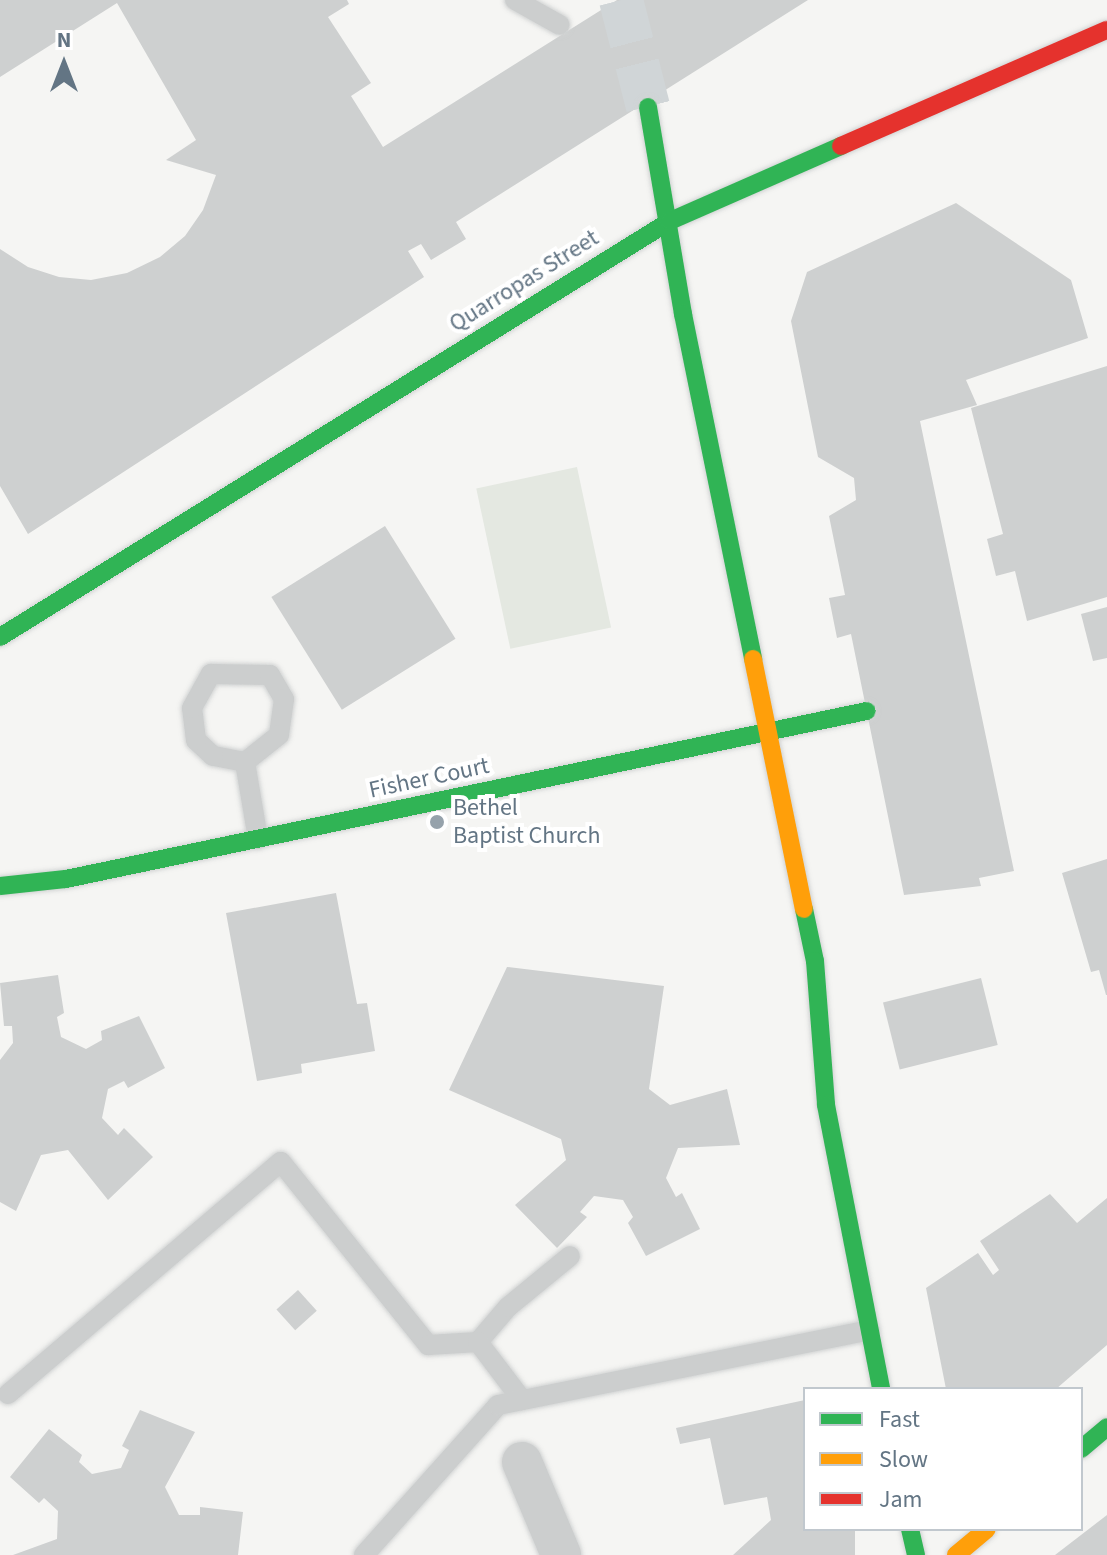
<!DOCTYPE html>
<style>
body{margin:0}
#map{position:relative;width:1107px;height:1555px;overflow:hidden;background:#f5f5f3;font-family:"Source Sans 3",sans-serif}
div>[style]{position:absolute}
.green>*{inset:0;background:#e4e8e1;transform-origin:0 0}
.building>*{inset:0;background:#ced0d0;transform-origin:0 0}
.secondary-tunnel>*{height:44px;margin-top:-22px;transform-origin:0;background:repeating-linear-gradient(90deg,#d0d5d7 0 44px,transparent 0 66px)}
.roads{filter:drop-shadow(0 0 2px #d1d3d3) drop-shadow(0 0 2px #d1d3d3)}
.lane>*{height:20px;margin:-10px;padding:0 10px;transform-origin:10px;border-radius:10px;background:#cccece}
.street>*{height:40px;margin:-20px;padding:0 20px;transform-origin:20px;border-radius:20px;background:#cccece}
.fast>*{height:18px;margin:-9px;padding:0 9px;transform-origin:9px;border-radius:9px;background:#30b455}
.slow>*{height:18px;margin:-9px;padding:0 9px;transform-origin:9px;border-radius:9px;background:#ff9f0a}
.jam>*{height:18px;margin:-9px;padding:0 9px;transform-origin:9px;border-radius:9px;background:#e5322d}
.dots>*{width:22px;height:22px;translate:-50% -50%;box-sizing:border-box;border:4px solid #fff;border-radius:50%}
span{translate:-50% -50%;white-space:nowrap;text-align:center;line-height:1.15;-webkit-text-stroke:8px #fff;paint-order:stroke}
.street-label{font-size:24px;color:#637584}
.poi-label{font-size:24px;color:#637584}
.left{translate:0 -50%;text-align:left}
.legend{position:absolute;left:803px;top:1387px;width:280px;height:144px;box-sizing:border-box;background:#fff;border:2px solid #c1c8ce;margin:0;padding:10px 14px;list-style:none;font-size:24px;color:#637584}
.legend li{display:flex;align-items:center;gap:16px;height:40px}
.legend b{width:40px;border:2px solid #c1c8ce}
.north{position:absolute;left:24px;top:24px;width:80px;height:80px;-webkit-text-stroke:6px #fff;paint-order:stroke;rotate:0deg;font-size:22px;font-weight:700;line-height:32px;text-align:center;color:#637584}
.north::after{content:'';display:block;margin:auto;width:28px;height:36px;background:#637584;clip-path:polygon(50% 0,100% 100%,50% 72%,0 100%)}
</style>
<div id="map">
<div class="green">
<i style="left:577px;top:467px;width:164px;height:103px;rotate:78deg"></i>
</div>
<div class="building">
<i style="clip-path:polygon(0 0,347px 0,349px 4px,328px 17px,371px 83px,351px 96px,383px 147px,617px 0,808px 0,456px 222px,466px 239px,431px 260px,421px 244px,408px 251px,424px 277px,28px 534px,0 486px,0 249px,28px 267px,59px 277px,91px 280px,127px 273px,160px 257px,185px 236px,203px 210px,216px 175px,166px 160px,196px 140px,117px 3px,0 77px)"></i>
<i style="clip-path:polygon(956px 203px,1071px 280px,1088px 338px,966px 380px,977px 405px,920px 421px,1014px 871px,979px 878px,981px 886px,904px 895px,851px 634px,837px 638px,829px 598px,845px 595px,829px 516px,856px 500px,854px 478px,818px 457px,791px 321px,807px 272px)"></i>
<i style="clip-path:polygon(1107px 366px,1107px 597px,1027px 621px,1015px 571px,996px 576px,987px 539px,1003px 534px,971px 408px)"></i>
<i style="left:385px;top:526px;width:133px;height:134px;rotate:58deg"></i>
<i style="clip-path:polygon(1107px 607px,1107px 658px,1093px 661px,1081px 614px)"></i>
<i style="clip-path:polygon(1107px 859px,1107px 995px,1106px 995px,1099px 970px,1091px 972px,1062px 873px)"></i>
<i style="clip-path:polygon(336px 893px,357px 1004px,367px 1003px,375px 1051px,301px 1064px,302px 1073px,257px 1081px,226px 913px)"></i>
<i style="clip-path:polygon(507px 967px,664px 986px,649px 1089px,670px 1105px,727px 1089px,740px 1145px,678px 1148px,666px 1178px,676px 1197px,682px 1193px,700px 1229px,646px 1256px,628px 1223px,633px 1217px,623px 1200px,594px 1196px,580px 1212px,587px 1217px,557px 1248px,515px 1205px,566px 1160px,561px 1139px,449px 1090px)"></i>
<i style="clip-path:polygon(58px 975px,64px 1013px,57px 1017px,61px 1037px,86px 1049px,102px 1040px,101px 1031px,139px 1016px,165px 1068px,128px 1088px,124px 1081px,108px 1089px,102px 1118px,118px 1135px,124px 1128px,153px 1157px,108px 1200px,68px 1150px,41px 1155px,16px 1211px,0 1202px,0 1060px,13px 1043px,12px 1026px,4px 1026px,0 983px)"></i>
<i style="left:981px;top:978px;width:69px;height:101px;rotate:76deg"></i>
<i style="clip-path:polygon(1050px 1194px,1077px 1223px,1107px 1198px,1107px 1345px,1056px 1389px,946px 1389px,926px 1288px,978px 1253px,993px 1275px,999px 1270px,980px 1241px)"></i>
<i style="left:298px;top:1290px;width:28px;height:29px;rotate:48deg"></i>
<i style="clip-path:polygon(805px 1400px,805px 1529px,855px 1529px,855px 1555px,733px 1555px,771px 1520px,767px 1497px,724px 1505px,710px 1438px,680px 1444px,676px 1428px)"></i>
<i style="clip-path:polygon(140px 1410px,195px 1432px,165px 1487px,179px 1515px,200px 1515px,200px 1507px,243px 1512px,238px 1555px,13px 1555px,57px 1539px,58px 1511px,44px 1498px,39px 1503px,10px 1477px,49px 1429px,82px 1455px,79px 1462px,92px 1474px,121px 1468px,129px 1450px,122px 1446px)"></i>
<i style="clip-path:polygon(1107px 1515px,1107px 1555px,1055px 1555px)"></i>
</div>
<div class="secondary-tunnel">
<i style="left:621px;top:0;width:110px;rotate:75.8deg"></i>
</div>
<div class="roads">
<div class="lane">
<i style="left:515px;top:0;width:51px;rotate:29.1deg"></i>
<i style="left:245px;top:762px;width:33px;rotate:-169deg"></i>
<i style="left:213px;top:756px;width:23px;rotate:-137deg"></i>
<i style="left:196px;top:740px;width:32px;rotate:-97deg"></i>
<i style="left:192px;top:708px;width:39px;rotate:-61deg"></i>
<i style="left:211px;top:674px;width:59px;rotate:1deg"></i>
<i style="left:270px;top:675px;width:28px;rotate:60deg"></i>
<i style="left:284px;top:699px;width:36px;rotate:98deg"></i>
<i style="left:279px;top:735px;width:43px;rotate:141.5deg"></i>
<i style="left:245px;top:762px;width:78px;rotate:80.4deg"></i>
<i style="left:478px;top:1342px;width:46px;rotate:-49.4deg"></i>
<i style="left:508px;top:1307px;width:80px;rotate:-39.4deg"></i>
<i style="left:8px;top:1394px;width:358px;rotate:-40.4deg"></i>
<i style="left:281px;top:1162px;width:235px;rotate:51.2deg"></i>
<i style="left:428px;top:1345px;width:50px;rotate:-3.4deg"></i>
<i style="left:478px;top:1342px;width:73px;rotate:52.8deg"></i>
<i style="left:364px;top:1555px;width:201px;rotate:-48.2deg"></i>
<i style="left:498px;top:1405px;width:379px;rotate:-11.4deg"></i>
</div>
<div class="street">
<i style="left:522px;top:1462px;width:101px;rotate:67.2deg"></i>
</div>
<div class="fast">
<i style="left:648px;top:107px;width:210px;rotate:80.4deg"></i>
<i style="left:683px;top:314px;width:352px;rotate:78.5deg"></i>
<i style="left:0;top:637px;width:789px;rotate:-31.84deg"></i>
<i style="left:670px;top:221px;width:187px;rotate:-23.7deg"></i>
<i style="left:0;top:886px;width:66px;rotate:-6.1deg"></i>
<i style="left:66px;top:879px;width:818px;rotate:-11.85deg"></i>
<i style="left:804px;top:909px;width:53px;rotate:78.1deg"></i>
<i style="left:815px;top:961px;width:144px;rotate:85.6deg"></i>
<i style="left:826px;top:1105px;width:289px;rotate:79deg"></i>
<i style="left:1081px;top:1449px;width:34px;rotate:-40deg"></i>
<i style="left:910px;top:1529px;width:27px;rotate:77deg"></i>
</div>
<div class="slow">
<i style="left:753px;top:659px;width:255px;rotate:78.5deg"></i>
<i style="left:956px;top:1555px;width:40px;rotate:-40deg"></i>
</div>
<div class="jam">
<i style="left:841px;top:146px;width:290px;rotate:-23.6deg"></i>
</div>
</div>
<div class="dots">
<i style="left:437px;top:822px;background:#96a2ab"></i>
</div>
<div class="street-label">
<span style="left:524px;top:281px;rotate:-32deg">Quarropas Street</span>
<span style="left:429px;top:778px;rotate:-12deg">Fisher Court</span>
</div>
<div class="poi-label">
<span class="left" style="left:453px;top:822px">Bethel<br>Baptist Church</span>
</div>
<ul class="legend">
<li><b style="height:10px;background:#30b455"></b>Fast</li>
<li><b style="height:10px;background:#ff9f0a"></b>Slow</li>
<li><b style="height:10px;background:#e5322d"></b>Jam</li>
</ul>
<div class="north">N</div>
</div>
